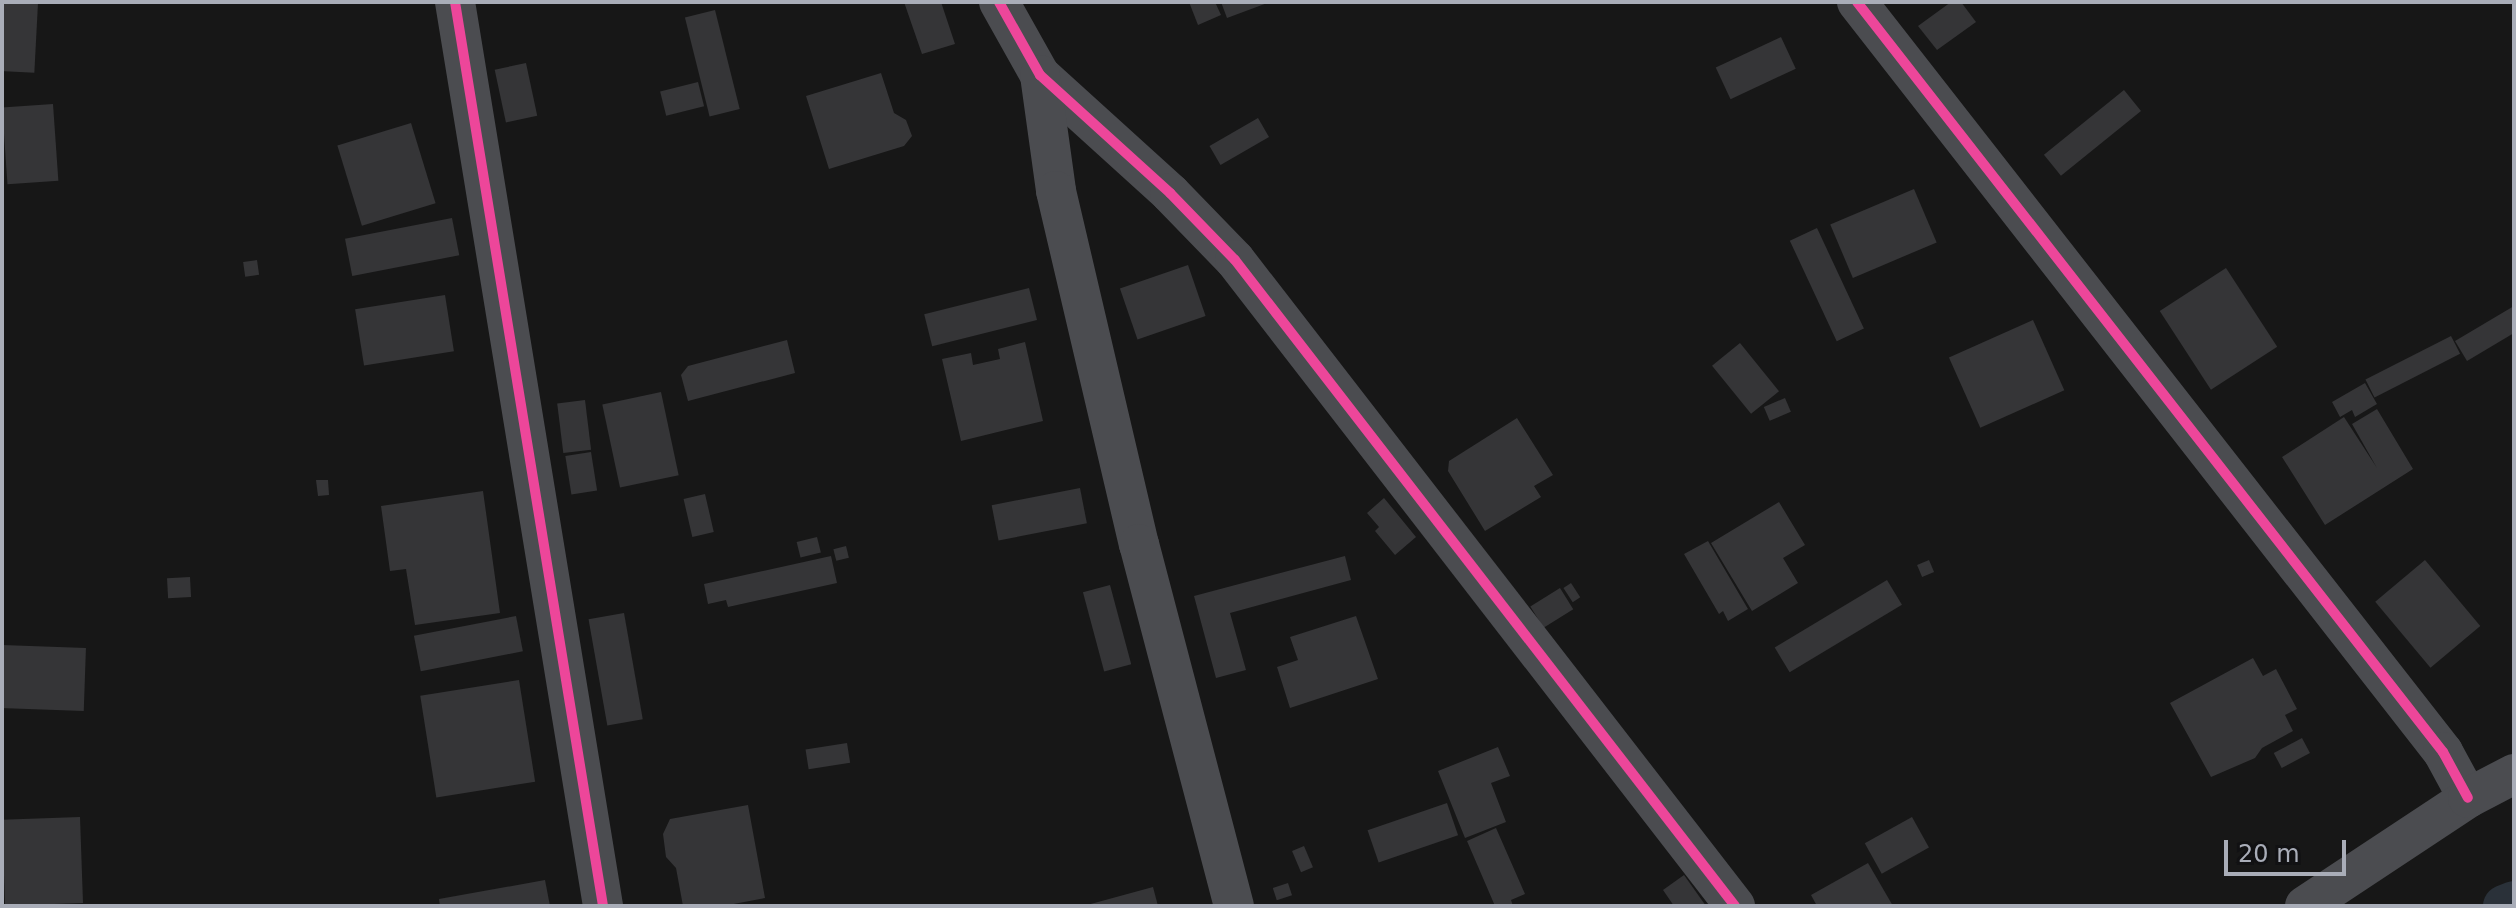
<!DOCTYPE html>
<style>
body{margin:0}
#map{position:relative;width:2516px;height:908px;overflow:hidden;background:#171717;font-family:"DejaVu Sans",sans-serif}
div>[style]{position:absolute}
.canal>*{height:42px;margin:-21px;padding:0 21px;transform-origin:21px;border-radius:21px;background:#2a3139}
.building>*{inset:0;background:#353537;transform-origin:0 0}
.minor>*{height:40px;margin:-20px;padding:0 20px;transform-origin:20px;border-radius:20px;background:#4b4c50}
.cycleway>*{height:10px;margin:-5px;padding:0 5px;transform-origin:5px;border-radius:5px;background:#ed469a}
span{translate:-50% -50%;white-space:nowrap;text-align:center;line-height:1.15;-webkit-text-stroke:8px #111113;paint-order:stroke}
.frame{position:absolute;inset:0;border:4px solid #a9adb8;pointer-events:none}
.scale{position:absolute;left:2224px;top:840px;width:122px;height:36px;box-sizing:border-box;border:4px solid #a9adb8;border-top:0;padding-left:10px;font-size:24px;line-height:28px;white-space:nowrap;color:#a9adb8;-webkit-text-stroke:6px #111113;paint-order:stroke}
</style>
<div id="map">
<div class="canal">
<i style="left:2504px;top:906px;width:11px;rotate:-22deg"></i>
</div>
<div class="building">
<i style="left:2px;top:2px;width:36px;height:69px;rotate:3deg"></i>
<i style="clip-path:polygon(904px 2px,941px 2px,955px 44px,922px 54px)"></i>
<i style="clip-path:polygon(1189px 2px,1215px 2px,1221px 15px,1198px 25px)"></i>
<i style="clip-path:polygon(1221px 2px,1270px 2px,1227px 18px)"></i>
<i style="clip-path:polygon(1951px 2px,1961px 2px,1976px 22px,1937px 50px,1918px 26px)"></i>
<i style="left:715px;top:10px;width:102px;height:31px;rotate:76deg"></i>
<i style="left:1781px;top:37px;width:35px;height:72px;rotate:65deg"></i>
<i style="left:526px;top:63px;width:54px;height:32px;rotate:78deg"></i>
<i style="clip-path:polygon(881px 73px,894px 113px,906px 120px,912px 136px,904px 146px,829px 169px,806px 96px)"></i>
<i style="left:698px;top:82px;width:25px;height:39px;rotate:76deg"></i>
<i style="left:2124px;top:90px;width:27px;height:103px;rotate:51deg"></i>
<i style="left:53px;top:104px;width:77px;height:51px;rotate:86deg"></i>
<i style="left:1258px;top:118px;width:22px;height:56px;rotate:60deg"></i>
<i style="left:411px;top:123px;width:84px;height:77px;rotate:73deg"></i>
<i style="left:1914px;top:189px;width:58px;height:91px;rotate:67deg"></i>
<i style="left:452px;top:218px;width:38px;height:109px;rotate:79deg"></i>
<i style="left:1817px;top:228px;width:111px;height:30px;rotate:65deg"></i>
<i style="left:257px;top:260px;width:15px;height:14px;rotate:82deg"></i>
<i style="left:1188px;top:265px;width:54px;height:72px;rotate:71deg"></i>
<i style="left:2226px;top:268px;width:94px;height:79px;rotate:57deg"></i>
<i style="left:1029px;top:288px;width:33px;height:108px;rotate:76deg"></i>
<i style="left:445px;top:295px;width:57px;height:91px;rotate:81deg"></i>
<i style="clip-path:polygon(2514px 306px,2514px 333px,2467px 361px,2455px 341px)"></i>
<i style="left:2033px;top:320px;width:77px;height:92px;rotate:66deg"></i>
<i style="left:2451px;top:336px;width:20px;height:96px;rotate:63deg"></i>
<i style="clip-path:polygon(787px 340px,795px 373px,688px 401px,681px 375px,688px 366px)"></i>
<i style="clip-path:polygon(1025px 342px,1043px 421px,961px 441px,942px 359px,971px 353px,973px 365px,1000px 359px,998px 349px)"></i>
<i style="left:1740px;top:343px;width:62px;height:36px;rotate:51deg"></i>
<i style="clip-path:polygon(2365px 383px,2377px 404px,2355px 417px,2352px 410px,2340px 417px,2332px 402px)"></i>
<i style="left:661px;top:392px;width:85px;height:60px;rotate:78deg"></i>
<i style="left:1785px;top:398px;width:15px;height:23px;rotate:67deg"></i>
<i style="left:585px;top:400px;width:50px;height:28px;rotate:83deg"></i>
<i style="clip-path:polygon(2377px 409px,2413px 469px,2325px 525px,2282px 457px,2344px 417px,2377px 468px,2352px 424px)"></i>
<i style="clip-path:polygon(1517px 418px,1553px 475px,1534px 486px,1541px 497px,1485px 531px,1448px 471px,1449px 461px)"></i>
<i style="left:591px;top:452px;width:39px;height:26px;rotate:81deg"></i>
<i style="clip-path:polygon(316px 480px,328px 480px,329px 495px,318px 496px)"></i>
<i style="left:1080px;top:488px;width:36px;height:90px;rotate:79deg"></i>
<i style="clip-path:polygon(483px 491px,500px 613px,415px 625px,406px 569px,390px 571px,381px 506px)"></i>
<i style="left:705px;top:494px;width:39px;height:22px;rotate:77deg"></i>
<i style="clip-path:polygon(1384px 498px,1416px 537px,1395px 555px,1375px 531px,1379px 527px,1367px 513px)"></i>
<i style="clip-path:polygon(1779px 502px,1805px 545px,1783px 558px,1798px 583px,1752px 611px,1711px 543px)"></i>
<i style="left:817px;top:537px;width:16px;height:21px;rotate:76deg"></i>
<i style="clip-path:polygon(1708px 541px,1748px 609px,1728px 621px,1723px 611px,1719px 614px,1684px 554px)"></i>
<i style="left:846px;top:546px;width:12px;height:13px;rotate:76deg"></i>
<i style="clip-path:polygon(831px 556px,837px 583px,728px 607px,726px 600px,708px 604px,704px 584px)"></i>
<i style="clip-path:polygon(1345px 556px,1351px 580px,1230px 613px,1246px 670px,1216px 678px,1194px 596px)"></i>
<i style="left:1929px;top:560px;width:13px;height:13px;rotate:67deg"></i>
<i style="left:2425px;top:560px;width:86px;height:65px;rotate:50deg"></i>
<i style="left:190px;top:577px;width:20px;height:23px;rotate:87deg"></i>
<i style="left:1887px;top:580px;width:29px;height:131px;rotate:59deg"></i>
<i style="left:1571px;top:583px;width:17px;height:9px;rotate:57deg"></i>
<i style="left:1110px;top:585px;width:82px;height:28px;rotate:75deg"></i>
<i style="left:1560px;top:588px;width:25px;height:35px;rotate:58deg"></i>
<i style="left:624px;top:613px;width:108px;height:36px;rotate:80deg"></i>
<i style="left:516px;top:616px;width:36px;height:104px;rotate:79deg"></i>
<i style="clip-path:polygon(1356px 616px,1378px 679px,1290px 708px,1277px 667px,1298px 660px,1290px 637px)"></i>
<i style="left:2px;top:645px;width:84px;height:63px;rotate:2deg"></i>
<i style="clip-path:polygon(2253px 658px,2263px 676px,2276px 669px,2297px 709px,2285px 715px,2293px 731px,2262px 748px,2255px 758px,2211px 777px,2170px 703px)"></i>
<i style="left:519px;top:680px;width:103px;height:100px;rotate:81deg"></i>
<i style="left:2302px;top:738px;width:17px;height:32px;rotate:62deg"></i>
<i style="left:847px;top:743px;width:20px;height:42px;rotate:81deg"></i>
<i style="clip-path:polygon(1498px 747px,1510px 776px,1491px 783px,1506px 822px,1465px 838px,1438px 771px)"></i>
<i style="left:1447px;top:803px;width:34px;height:84px;rotate:71deg"></i>
<i style="clip-path:polygon(748px 805px,765px 898px,723px 906px,683px 906px,676px 868px,666px 857px,663px 834px,670px 819px)"></i>
<i style="left:80px;top:817px;width:86px;height:78px;rotate:88deg"></i>
<i style="left:1912px;top:817px;width:35px;height:54px;rotate:61deg"></i>
<i style="clip-path:polygon(1496px 828px,1525px 894px,1511px 900px,1513px 906px,1495px 906px,1467px 841px)"></i>
<i style="left:1304px;top:846px;width:23px;height:13px;rotate:67deg"></i>
<i style="clip-path:polygon(1868px 863px,1893px 906px,1817px 906px,1811px 895px)"></i>
<i style="clip-path:polygon(1684px 875px,1706px 906px,1674px 906px,1663px 890px)"></i>
<i style="clip-path:polygon(545px 880px,550px 906px,440px 906px,439px 899px)"></i>
<i style="left:1288px;top:883px;width:13px;height:16px;rotate:72deg"></i>
<i style="clip-path:polygon(1153px 887px,1158px 906px,1087px 906px,1087px 905px)"></i>
</div>
<div class="minor">
<i style="left:455px;top:2px;width:916px;rotate:80.7deg"></i>
<i style="left:999px;top:2px;width:84px;rotate:60.7deg"></i>
<i style="left:1040px;top:75px;width:176px;rotate:42.2deg"></i>
<i style="left:1170px;top:193px;width:93px;rotate:45.9deg"></i>
<i style="left:1235px;top:260px;width:817px;rotate:52.26deg"></i>
<i style="left:1857px;top:2px;width:952px;rotate:52deg"></i>
<i style="left:2443px;top:752px;width:52px;rotate:61.5deg"></i>
<i style="left:1040px;top:75px;width:117px;rotate:82.1deg"></i>
<i style="left:1056px;top:191px;width:363px;rotate:76.8deg"></i>
<i style="left:1139px;top:544px;width:374px;rotate:75.3deg"></i>
<i style="left:2305px;top:906px;width:196px;rotate:-33.5deg"></i>
<i style="left:2468px;top:798px;width:52px;rotate:-27.6deg"></i>
</div>
<div class="cycleway">
<i style="left:455px;top:2px;width:916px;rotate:80.7deg"></i>
<i style="left:999px;top:2px;width:84px;rotate:60.7deg"></i>
<i style="left:1040px;top:75px;width:176px;rotate:42.2deg"></i>
<i style="left:1170px;top:193px;width:93px;rotate:45.9deg"></i>
<i style="left:1235px;top:260px;width:817px;rotate:52.26deg"></i>
<i style="left:1857px;top:2px;width:952px;rotate:52deg"></i>
<i style="left:2443px;top:752px;width:52px;rotate:61.5deg"></i>
</div>
<div class="frame"></div>
<div class="scale">20 m</div>
</div>
